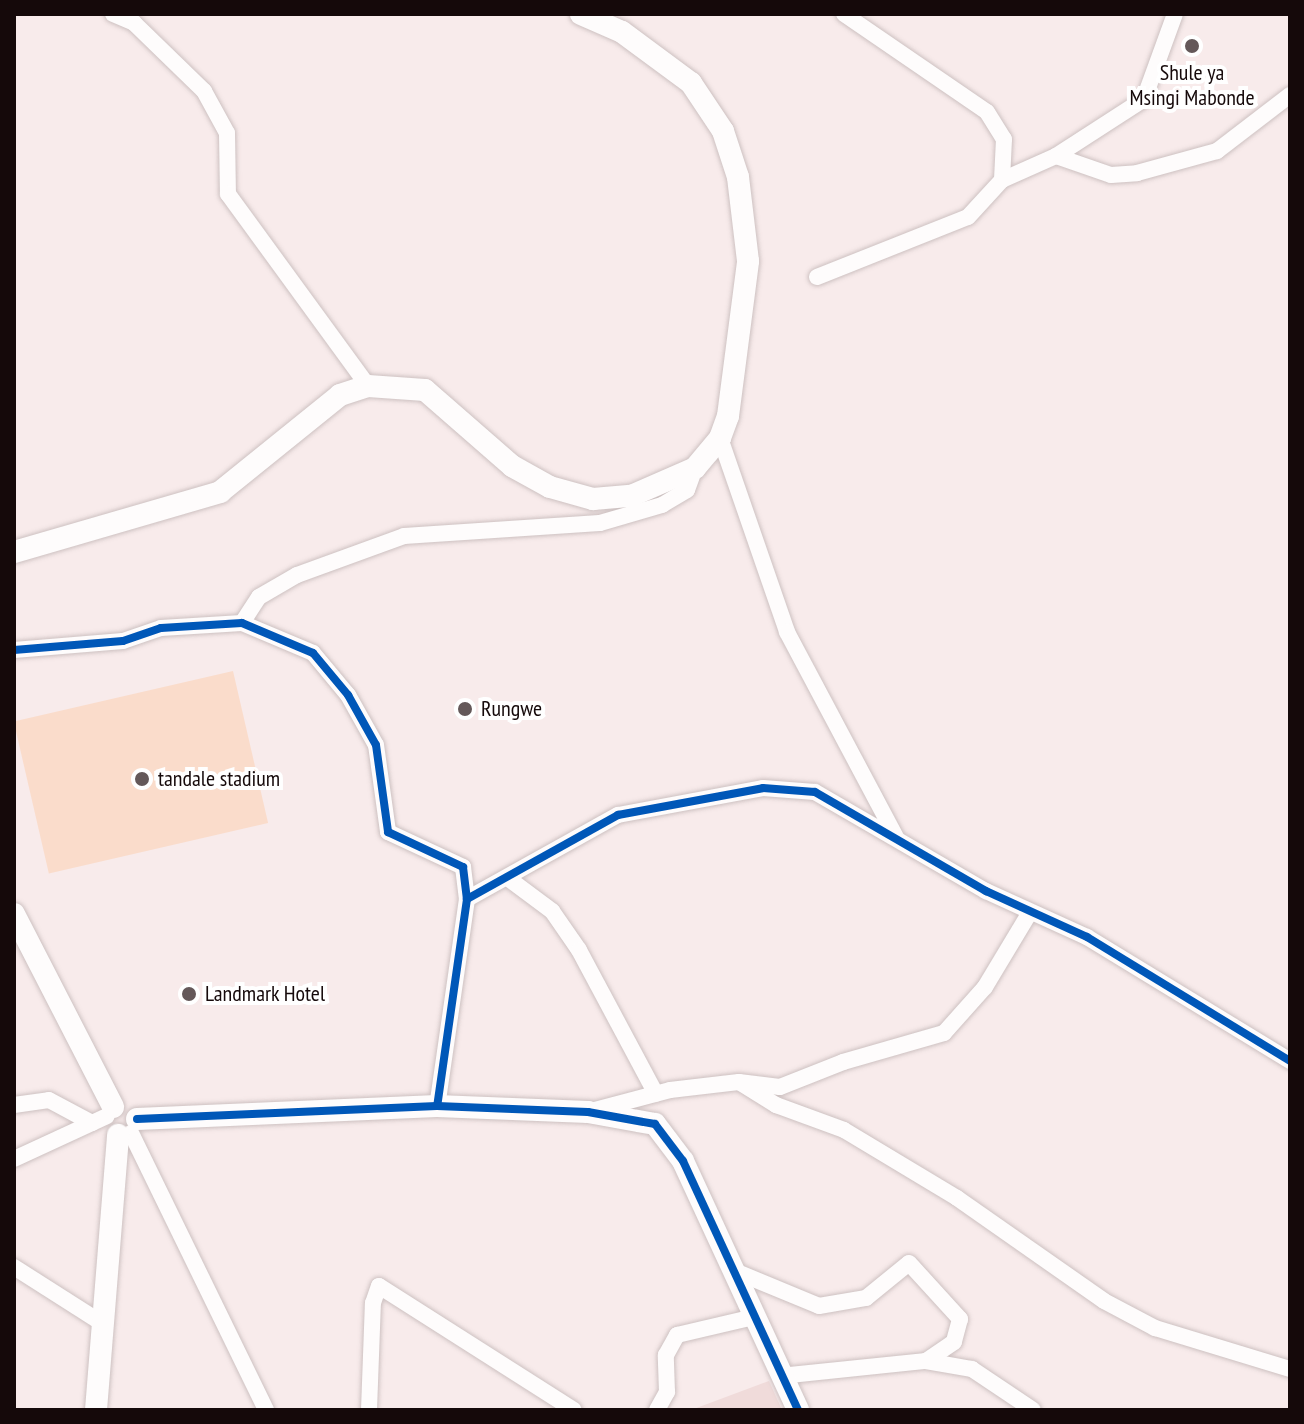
<!DOCTYPE html>
<style>
body{margin:0}
#map{position:relative;width:1304px;height:1424px;overflow:hidden;background:#f8ebeb;font-family:"PT Sans Narrow",sans-serif}
div>[style]{position:absolute}
.built>*{inset:0;background:#f0dbda}
.green>*{inset:0;background:#fadccb;transform-origin:0 0}
.roads{filter:drop-shadow(0 0 2px #cdc1c1) drop-shadow(0 0 2px #cdc1c1)}
.street>*{height:16px;margin:-8px;padding:0 8px;transform-origin:8px;border-radius:8px;background:#fefcfc}
.secondary>*{height:22px;margin:-11px;padding:0 11px;transform-origin:11px;border-radius:11px;background:#fefcfc}
.cycleway>*{height:8px;margin:-4px;padding:0 4px;transform-origin:4px;border-radius:4px;background:#0057b8}
.dots>*{width:22px;height:22px;translate:-50% -50%;box-sizing:border-box;border:4px solid #fff;border-radius:50%}
span{translate:-50% -50%;white-space:nowrap;text-align:center;line-height:1.15;-webkit-text-stroke:8px #fff;paint-order:stroke}
.poi-label{font-size:22px;color:#15090a}
.left{translate:0 -50%;text-align:left}
.frame{position:absolute;inset:0;border:16px solid #15090a;pointer-events:none}
</style>
<div id="map">
<div class="built">
<i style="clip-path:polygon(769px 1381px,782px 1410px,691px 1410px)"></i>
</div>
<div class="green">
<i style="left:233px;top:671px;width:156px;height:225px;rotate:77deg"></i>
</div>
<div class="roads">
<div class="street">
<i style="left:113px;top:14px;width:23px;rotate:23deg"></i>
<i style="left:134px;top:23px;width:98px;rotate:44.2deg"></i>
<i style="left:204px;top:91px;width:48px;rotate:61.3deg"></i>
<i style="left:227px;top:133px;width:61px;rotate:89.1deg"></i>
<i style="left:228px;top:194px;width:238px;rotate:53.9deg"></i>
<i style="left:844px;top:14px;width:173px;rotate:34.4deg"></i>
<i style="left:987px;top:112px;width:32px;rotate:58deg"></i>
<i style="left:1004px;top:139px;width:41px;rotate:92.8deg"></i>
<i style="left:1056px;top:156px;width:58px;rotate:19.1deg"></i>
<i style="left:1111px;top:175px;width:26px;rotate:-4deg"></i>
<i style="left:1137px;top:173px;width:83px;rotate:-15.4deg"></i>
<i style="left:1217px;top:151px;width:92px;rotate:-37.5deg"></i>
<i style="left:817px;top:277px;width:162px;rotate:-21.7deg"></i>
<i style="left:968px;top:217px;width:50px;rotate:-47.4deg"></i>
<i style="left:1002px;top:180px;width:59px;rotate:-24deg"></i>
<i style="left:1056px;top:156px;width:105px;rotate:-32.9deg"></i>
<i style="left:1144px;top:99px;width:90px;rotate:-70deg"></i>
<i style="left:720px;top:438px;width:205px;rotate:70.9deg"></i>
<i style="left:787px;top:632px;width:232px;rotate:62deg"></i>
<i style="left:242px;top:623px;width:31px;rotate:-57deg"></i>
<i style="left:259px;top:597px;width:44px;rotate:-30.1deg"></i>
<i style="left:297px;top:575px;width:114px;rotate:-20deg"></i>
<i style="left:404px;top:536px;width:196px;rotate:-3.8deg"></i>
<i style="left:600px;top:523px;width:65px;rotate:-16.2deg"></i>
<i style="left:662px;top:505px;width:29px;rotate:-31deg"></i>
<i style="left:687px;top:490px;width:23px;rotate:-70deg"></i>
<i style="left:14px;top:650px;width:109px;rotate:-4.7deg"></i>
<i style="left:123px;top:641px;width:40px;rotate:-18.9deg"></i>
<i style="left:161px;top:628px;width:81px;rotate:-3.5deg"></i>
<i style="left:242px;top:623px;width:77px;rotate:22.9deg"></i>
<i style="left:313px;top:653px;width:55px;rotate:50.2deg"></i>
<i style="left:348px;top:695px;width:57px;rotate:60.8deg"></i>
<i style="left:376px;top:745px;width:88px;rotate:82.1deg"></i>
<i style="left:388px;top:832px;width:83px;rotate:25deg"></i>
<i style="left:463px;top:867px;width:32px;rotate:83deg"></i>
<i style="left:467px;top:899px;width:209px;rotate:98.2deg"></i>
<i style="left:509px;top:879px;width:54px;rotate:36.7deg"></i>
<i style="left:552px;top:911px;width:47px;rotate:55.3deg"></i>
<i style="left:579px;top:950px;width:163px;rotate:61.9deg"></i>
<i style="left:467px;top:899px;width:173px;rotate:-29.1deg"></i>
<i style="left:618px;top:815px;width:147px;rotate:-10.5deg"></i>
<i style="left:763px;top:788px;width:52px;rotate:4.4deg"></i>
<i style="left:815px;top:792px;width:198px;rotate:30.1deg"></i>
<i style="left:986px;top:891px;width:111px;rotate:24.5deg"></i>
<i style="left:1087px;top:937px;width:238px;rotate:31.4deg"></i>
<i style="left:739px;top:1082px;width:44px;rotate:31.9deg"></i>
<i style="left:776px;top:1105px;width:72px;rotate:20.2deg"></i>
<i style="left:844px;top:1130px;width:132px;rotate:31deg"></i>
<i style="left:957px;top:1198px;width:179px;rotate:35deg"></i>
<i style="left:1104px;top:1301px;width:58px;rotate:27.9deg"></i>
<i style="left:1155px;top:1328px;width:141px;rotate:16.9deg"></i>
<i style="left:14px;top:1105px;width:35px;rotate:-8deg"></i>
<i style="left:49px;top:1100px;width:49px;rotate:28.1deg"></i>
<i style="left:591px;top:1111px;width:82px;rotate:-14.9deg"></i>
<i style="left:670px;top:1090px;width:69px;rotate:-6.6deg"></i>
<i style="left:739px;top:1082px;width:41px;rotate:7deg"></i>
<i style="left:780px;top:1087px;width:68px;rotate:-21.6deg"></i>
<i style="left:843px;top:1062px;width:105px;rotate:-16deg"></i>
<i style="left:944px;top:1033px;width:62px;rotate:-48.3deg"></i>
<i style="left:985px;top:987px;width:87px;rotate:-59deg"></i>
<i style="left:131px;top:1133px;width:308px;rotate:64deg"></i>
<i style="left:14px;top:1159px;width:102px;rotate:-24.8deg"></i>
<i style="left:14px;top:1267px;width:104px;rotate:32.5deg"></i>
<i style="left:732px;top:1270px;width:94px;rotate:22.5deg"></i>
<i style="left:819px;top:1306px;width:48px;rotate:-9.7deg"></i>
<i style="left:866px;top:1298px;width:55px;rotate:-39.1deg"></i>
<i style="left:909px;top:1263px;width:76px;rotate:47.7deg"></i>
<i style="left:960px;top:1319px;width:24px;rotate:105deg"></i>
<i style="left:954px;top:1342px;width:34px;rotate:146deg"></i>
<i style="left:780px;top:1376px;width:147px;rotate:-5.9deg"></i>
<i style="left:926px;top:1361px;width:47px;rotate:9.9deg"></i>
<i style="left:972px;top:1369px;width:73px;rotate:33.9deg"></i>
<i style="left:369px;top:1410px;width:107px;rotate:-87.9deg"></i>
<i style="left:373px;top:1303px;width:18px;rotate:-71deg"></i>
<i style="left:379px;top:1286px;width:231px;rotate:32.5deg"></i>
<i style="left:657px;top:1410px;width:21px;rotate:-61deg"></i>
<i style="left:667px;top:1392px;width:37px;rotate:-92deg"></i>
<i style="left:666px;top:1355px;width:23px;rotate:-61deg"></i>
<i style="left:677px;top:1335px;width:79px;rotate:-13.2deg"></i>
</div>
<div class="secondary">
<i style="left:14px;top:552px;width:215px;rotate:-16.2deg"></i>
<i style="left:220px;top:492px;width:154px;rotate:-38.9deg"></i>
<i style="left:340px;top:395px;width:29px;rotate:-18deg"></i>
<i style="left:368px;top:386px;width:57px;rotate:4deg"></i>
<i style="left:425px;top:390px;width:116px;rotate:41.1deg"></i>
<i style="left:512px;top:466px;width:43px;rotate:28.9deg"></i>
<i style="left:550px;top:487px;width:45px;rotate:15.6deg"></i>
<i style="left:593px;top:499px;width:38px;rotate:-5deg"></i>
<i style="left:631px;top:496px;width:70px;rotate:-23.6deg"></i>
<i style="left:695px;top:468px;width:39px;rotate:-50deg"></i>
<i style="left:720px;top:438px;width:23px;rotate:-70deg"></i>
<i style="left:728px;top:416px;width:156px;rotate:-82.6deg"></i>
<i style="left:748px;top:261px;width:85px;rotate:-96.8deg"></i>
<i style="left:738px;top:177px;width:48px;rotate:-108.1deg"></i>
<i style="left:723px;top:131px;width:58px;rotate:-123.7deg"></i>
<i style="left:691px;top:83px;width:86px;rotate:-143.5deg"></i>
<i style="left:622px;top:32px;width:45px;rotate:-156.3deg"></i>
<i style="left:14px;top:914px;width:217px;rotate:62.8deg"></i>
<i style="left:137px;top:1119px;width:300px;rotate:-2.5deg"></i>
<i style="left:437px;top:1106px;width:151px;rotate:2.3deg"></i>
<i style="left:588px;top:1112px;width:68px;rotate:10.2deg"></i>
<i style="left:655px;top:1124px;width:46px;rotate:52.9deg"></i>
<i style="left:683px;top:1161px;width:274px;rotate:65.2deg"></i>
<i style="left:96px;top:1410px;width:276px;rotate:-85.4deg"></i>
</div>
</div>
<div class="cycleway">
<i style="left:14px;top:650px;width:109px;rotate:-4.7deg"></i>
<i style="left:123px;top:641px;width:40px;rotate:-18.9deg"></i>
<i style="left:161px;top:628px;width:81px;rotate:-3.5deg"></i>
<i style="left:242px;top:623px;width:77px;rotate:22.9deg"></i>
<i style="left:313px;top:653px;width:55px;rotate:50.2deg"></i>
<i style="left:348px;top:695px;width:57px;rotate:60.8deg"></i>
<i style="left:376px;top:745px;width:88px;rotate:82.1deg"></i>
<i style="left:388px;top:832px;width:83px;rotate:25deg"></i>
<i style="left:463px;top:867px;width:32px;rotate:83deg"></i>
<i style="left:467px;top:899px;width:209px;rotate:98.2deg"></i>
<i style="left:467px;top:899px;width:173px;rotate:-29.1deg"></i>
<i style="left:618px;top:815px;width:147px;rotate:-10.5deg"></i>
<i style="left:763px;top:788px;width:52px;rotate:4.4deg"></i>
<i style="left:815px;top:792px;width:198px;rotate:30.1deg"></i>
<i style="left:986px;top:891px;width:111px;rotate:24.5deg"></i>
<i style="left:1087px;top:937px;width:238px;rotate:31.4deg"></i>
<i style="left:137px;top:1119px;width:300px;rotate:-2.5deg"></i>
<i style="left:437px;top:1106px;width:151px;rotate:2.3deg"></i>
<i style="left:588px;top:1112px;width:68px;rotate:10.2deg"></i>
<i style="left:655px;top:1124px;width:46px;rotate:52.9deg"></i>
<i style="left:683px;top:1161px;width:274px;rotate:65.2deg"></i>
</div>
<div class="dots">
<i style="left:1192px;top:46px;background:#645859"></i>
<i style="left:465px;top:709px;background:#645859"></i>
<i style="left:142px;top:779px;background:#645859"></i>
<i style="left:189px;top:994px;background:#645859"></i>
</div>
<div class="poi-label">
<span style="left:1192px;top:85px">Shule ya<br>Msingi Mabonde</span>
<span class="left" style="left:481px;top:709px">Rungwe</span>
<span class="left" style="left:158px;top:779px">tandale stadium</span>
<span class="left" style="left:205px;top:994px">Landmark Hotel</span>
</div>
<div class="frame"></div>
</div>
